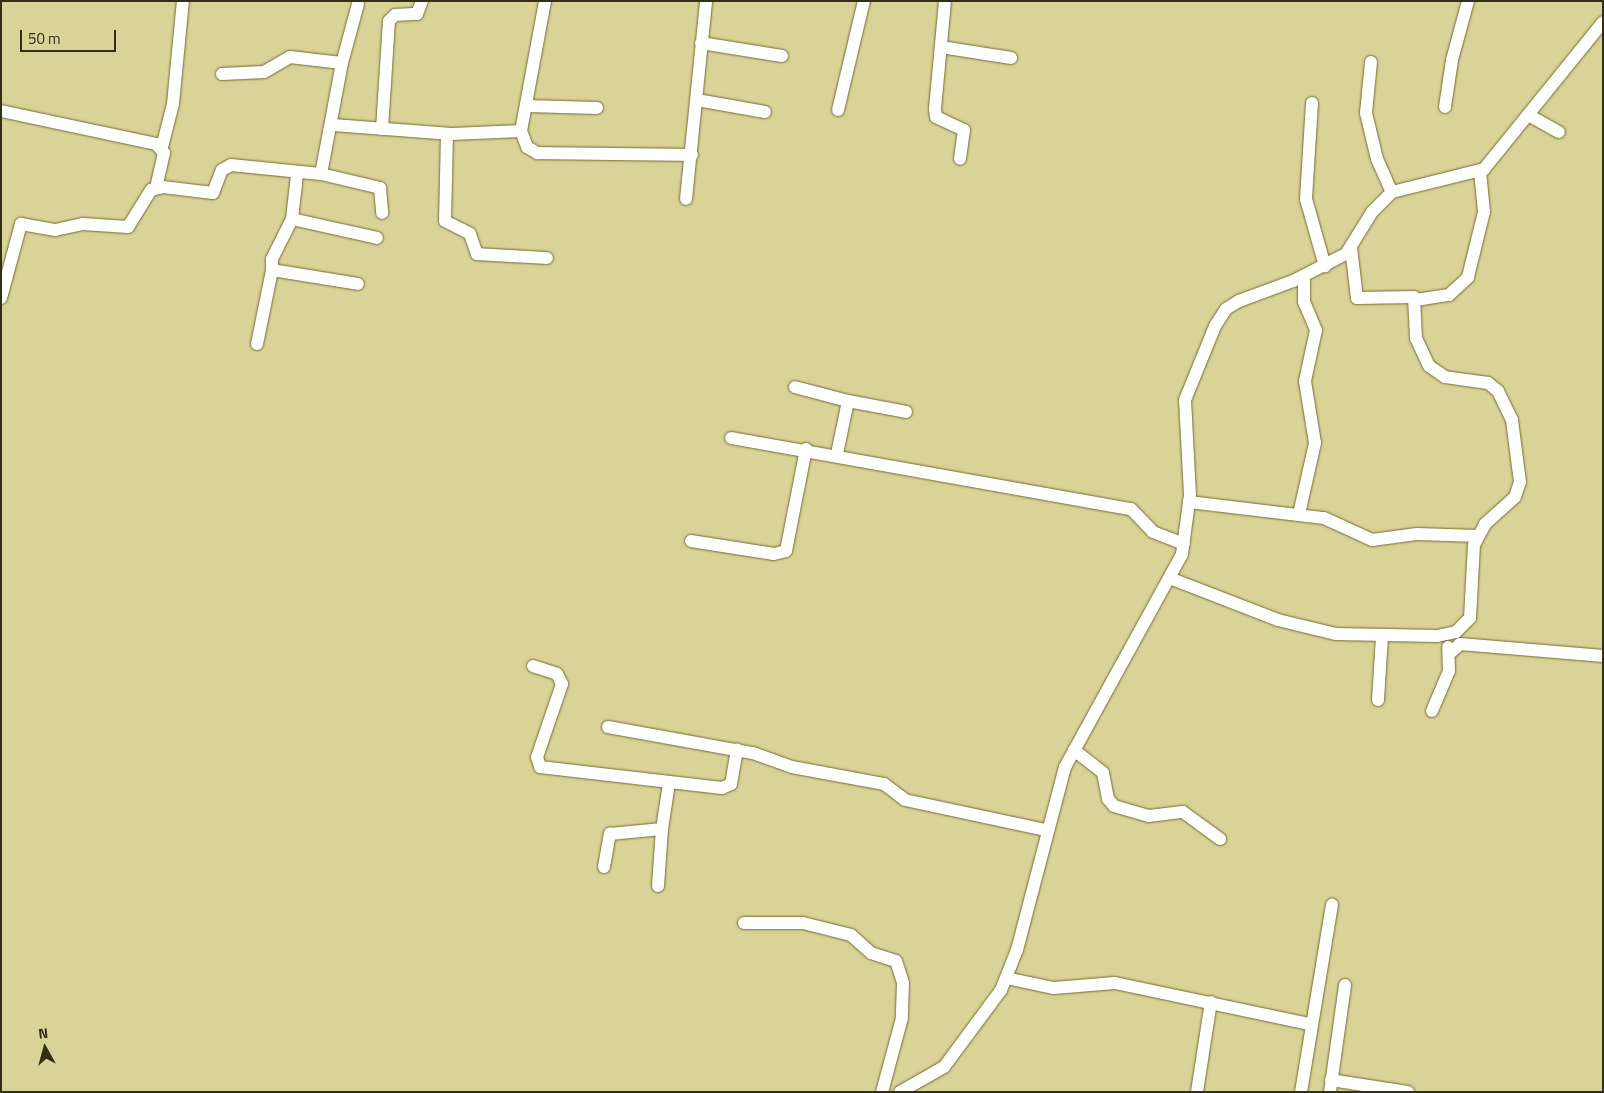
<!DOCTYPE html>
<style>
body{margin:0}
#map{position:relative;width:1604px;height:1093px;overflow:hidden;background:#dad397;font-family:"Titillium Web",sans-serif}
div>[style]{position:absolute}
.roads{filter:drop-shadow(0 0 1px #736c33) drop-shadow(0 0 1px #736c33)}
.minor>*{height:12px;margin:-6px;padding:0 6px;transform-origin:6px;border-radius:6px;background:#fff}
span{translate:-50% -50%;white-space:nowrap;text-align:center;line-height:1.15;-webkit-text-stroke:4px #dad397;paint-order:stroke}
.frame{position:absolute;inset:0;border:2px solid #322f17;pointer-events:none}
.north{position:absolute;left:20px;top:1023px;width:50px;height:50px;-webkit-text-stroke:4px #dad397;paint-order:stroke;rotate:353deg;font-size:14px;font-weight:700;line-height:20px;text-align:center;color:#322f17}
.north::after{content:'';display:block;margin:auto;width:18px;height:22px;background:#322f17;clip-path:polygon(50% 0,100% 100%,50% 72%,0 100%)}
.scale{position:absolute;left:20px;top:30px;width:96px;height:22px;box-sizing:border-box;border:2px solid #322f17;border-top:0;padding-left:6px;font-size:15px;line-height:18px;white-space:nowrap;color:#322f17;-webkit-text-stroke:4px #dad397;paint-order:stroke}
</style>
<div id="map">
<div class="roads">
<div class="minor">
<i style="left:945px;top:1px;width:108px;rotate:95.3deg"></i>
<i style="left:935px;top:109px;width:8px;rotate:83deg"></i>
<i style="left:936px;top:117px;width:31px;rotate:25deg"></i>
<i style="left:964px;top:130px;width:29px;rotate:98deg"></i>
<i style="left:701px;top:43px;width:82px;rotate:9.1deg"></i>
<i style="left:941px;top:47px;width:71px;rotate:8.9deg"></i>
<i style="left:1371px;top:62px;width:51px;rotate:95.6deg"></i>
<i style="left:1366px;top:113px;width:47px;rotate:76.6deg"></i>
<i style="left:1377px;top:159px;width:36px;rotate:66deg"></i>
<i style="left:222px;top:74px;width:42px;rotate:-2.7deg"></i>
<i style="left:264px;top:72px;width:30px;rotate:-30deg"></i>
<i style="left:290px;top:57px;width:52px;rotate:6.6deg"></i>
<i style="left:697px;top:100px;width:69px;rotate:10deg"></i>
<i style="left:1312px;top:103px;width:96px;rotate:93.6deg"></i>
<i style="left:1306px;top:199px;width:70px;rotate:74.2deg"></i>
<i style="left:527px;top:106px;width:70px;rotate:1.6deg"></i>
<i style="left:1445px;top:107px;width:48px;rotate:-81.5deg"></i>
<i style="left:1452px;top:60px;width:61px;rotate:-74.8deg"></i>
<i style="left:838px;top:110px;width:112px;rotate:-76.6deg"></i>
<i style="left:1px;top:111px;width:158px;rotate:12deg"></i>
<i style="left:156px;top:144px;width:12px;rotate:48deg"></i>
<i style="left:164px;top:153px;width:35px;rotate:103deg"></i>
<i style="left:1530px;top:116px;width:33px;rotate:29deg"></i>
<i style="left:333px;top:125px;width:119px;rotate:4.3deg"></i>
<i style="left:452px;top:134px;width:69px;rotate:-2.5deg"></i>
<i style="left:521px;top:131px;width:132px;rotate:-79.5deg"></i>
<i style="left:382px;top:129px;width:108px;rotate:-86.3deg"></i>
<i style="left:389px;top:21px;width:8px;rotate:-45deg"></i>
<i style="left:395px;top:15px;width:22px;rotate:-3deg"></i>
<i style="left:417px;top:14px;width:14px;rotate:-69deg"></i>
<i style="left:521px;top:131px;width:17px;rotate:69deg"></i>
<i style="left:527px;top:147px;width:12px;rotate:31deg"></i>
<i style="left:537px;top:153px;width:155px;rotate:0.7deg"></i>
<i style="left:447px;top:134px;width:87px;rotate:91.3deg"></i>
<i style="left:445px;top:221px;width:28px;rotate:27deg"></i>
<i style="left:470px;top:234px;width:21px;rotate:71deg"></i>
<i style="left:477px;top:254px;width:70px;rotate:3.3deg"></i>
<i style="left:162px;top:147px;width:44px;rotate:-75.7deg"></i>
<i style="left:173px;top:104px;width:103px;rotate:-84.5deg"></i>
<i style="left:321px;top:174px;width:61px;rotate:13.3deg"></i>
<i style="left:380px;top:188px;width:25px;rotate:85deg"></i>
<i style="left:297px;top:175px;width:44px;rotate:96.5deg"></i>
<i style="left:292px;top:219px;width:45px;rotate:116.6deg"></i>
<i style="left:272px;top:259px;width:11px;rotate:90deg"></i>
<i style="left:272px;top:270px;width:87px;rotate:9.2deg"></i>
<i style="left:686px;top:199px;width:199px;rotate:-84.2deg"></i>
<i style="left:292px;top:219px;width:87px;rotate:12.6deg"></i>
<i style="left:1px;top:298px;width:77px;rotate:-74.9deg"></i>
<i style="left:21px;top:224px;width:35px;rotate:10deg"></i>
<i style="left:55px;top:230px;width:29px;rotate:-12deg"></i>
<i style="left:83px;top:224px;width:45px;rotate:3.8deg"></i>
<i style="left:128px;top:227px;width:44px;rotate:-58.1deg"></i>
<i style="left:151px;top:190px;width:12px;rotate:-14deg"></i>
<i style="left:163px;top:187px;width:50px;rotate:6.8deg"></i>
<i style="left:213px;top:193px;width:25px;rotate:-69deg"></i>
<i style="left:222px;top:170px;width:10px;rotate:-29deg"></i>
<i style="left:231px;top:165px;width:90px;rotate:5.7deg"></i>
<i style="left:321px;top:174px;width:113px;rotate:-79.3deg"></i>
<i style="left:342px;top:63px;width:61px;rotate:-74.8deg"></i>
<i style="left:1416px;top:300px;width:33px;rotate:-9deg"></i>
<i style="left:1449px;top:295px;width:26px;rotate:-43deg"></i>
<i style="left:1468px;top:277px;width:67px;rotate:-76.2deg"></i>
<i style="left:1484px;top:212px;width:41px;rotate:-95.6deg"></i>
<i style="left:257px;top:344px;width:76px;rotate:-78.5deg"></i>
<i style="left:795px;top:387px;width:55px;rotate:14.8deg"></i>
<i style="left:731px;top:438px;width:406px;rotate:10.1deg"></i>
<i style="left:1131px;top:509px;width:32px;rotate:46deg"></i>
<i style="left:1153px;top:532px;width:33px;rotate:21deg"></i>
<i style="left:837px;top:454px;width:54px;rotate:-78.3deg"></i>
<i style="left:848px;top:401px;width:59px;rotate:10.7deg"></i>
<i style="left:1189px;top:502px;width:136px;rotate:6.8deg"></i>
<i style="left:1324px;top:518px;width:53px;rotate:24.6deg"></i>
<i style="left:1372px;top:540px;width:45px;rotate:-7.6deg"></i>
<i style="left:1417px;top:534px;width:61px;rotate:1.9deg"></i>
<i style="left:1299px;top:514px;width:73px;rotate:-77.3deg"></i>
<i style="left:1315px;top:443px;width:63px;rotate:-99.2deg"></i>
<i style="left:1305px;top:381px;width:52px;rotate:-77.8deg"></i>
<i style="left:1316px;top:330px;width:30px;rotate:-113deg"></i>
<i style="left:1304px;top:302px;width:26px;rotate:-90deg"></i>
<i style="left:691px;top:541px;width:84px;rotate:8.9deg"></i>
<i style="left:774px;top:554px;width:12px;rotate:-14deg"></i>
<i style="left:786px;top:551px;width:104px;rotate:-78.9deg"></i>
<i style="left:1172px;top:579px;width:114px;rotate:21.1deg"></i>
<i style="left:1278px;top:620px;width:60px;rotate:13.6deg"></i>
<i style="left:1336px;top:634px;width:101px;rotate:1.1deg"></i>
<i style="left:1437px;top:636px;width:19px;rotate:-12deg"></i>
<i style="left:1456px;top:632px;width:20px;rotate:-45deg"></i>
<i style="left:1470px;top:618px;width:73px;rotate:-86.9deg"></i>
<i style="left:1474px;top:545px;width:24px;rotate:-62deg"></i>
<i style="left:1485px;top:524px;width:40px;rotate:-42deg"></i>
<i style="left:1515px;top:497px;width:16px;rotate:-72deg"></i>
<i style="left:1520px;top:482px;width:63px;rotate:-97.4deg"></i>
<i style="left:1512px;top:420px;width:32px;rotate:-116deg"></i>
<i style="left:1498px;top:391px;width:13px;rotate:-141deg"></i>
<i style="left:1488px;top:383px;width:43px;rotate:-172.1deg"></i>
<i style="left:1445px;top:377px;width:19px;rotate:-145deg"></i>
<i style="left:1429px;top:366px;width:31px;rotate:-115deg"></i>
<i style="left:1416px;top:338px;width:41px;rotate:-92.8deg"></i>
<i style="left:1414px;top:297px;width:57px;rotate:179deg"></i>
<i style="left:1357px;top:298px;width:50px;rotate:-96.8deg"></i>
<i style="left:1449px;top:654px;width:15px;rotate:-42deg"></i>
<i style="left:1460px;top:644px;width:144px;rotate:4.8deg"></i>
<i style="left:533px;top:666px;width:25px;rotate:18deg"></i>
<i style="left:557px;top:674px;width:11px;rotate:63deg"></i>
<i style="left:562px;top:684px;width:77px;rotate:108.9deg"></i>
<i style="left:537px;top:757px;width:10px;rotate:73deg"></i>
<i style="left:540px;top:767px;width:183px;rotate:6.6deg"></i>
<i style="left:722px;top:788px;width:10px;rotate:-24deg"></i>
<i style="left:731px;top:784px;width:35px;rotate:-80deg"></i>
<i style="left:1378px;top:700px;width:64px;rotate:-86.4deg"></i>
<i style="left:1432px;top:711px;width:43px;rotate:-67deg"></i>
<i style="left:1449px;top:671px;width:24px;rotate:-92deg"></i>
<i style="left:608px;top:727px;width:147px;rotate:10.2deg"></i>
<i style="left:753px;top:753px;width:41px;rotate:19.7deg"></i>
<i style="left:792px;top:767px;width:94px;rotate:10.5deg"></i>
<i style="left:884px;top:784px;width:26px;rotate:37deg"></i>
<i style="left:905px;top:800px;width:143px;rotate:12.1deg"></i>
<i style="left:1074px;top:750px;width:37px;rotate:38deg"></i>
<i style="left:1103px;top:773px;width:26px;rotate:79deg"></i>
<i style="left:1108px;top:799px;width:9px;rotate:49deg"></i>
<i style="left:1114px;top:806px;width:36px;rotate:16deg"></i>
<i style="left:1149px;top:816px;width:34px;rotate:-7deg"></i>
<i style="left:1183px;top:812px;width:46px;rotate:36.1deg"></i>
<i style="left:604px;top:867px;width:34px;rotate:-80deg"></i>
<i style="left:610px;top:834px;width:52px;rotate:-5.5deg"></i>
<i style="left:662px;top:829px;width:47px;rotate:-81.3deg"></i>
<i style="left:658px;top:886px;width:57px;rotate:-86deg"></i>
<i style="left:744px;top:923px;width:59px"></i>
<i style="left:803px;top:923px;width:49px;rotate:14deg"></i>
<i style="left:851px;top:935px;width:27px;rotate:42deg"></i>
<i style="left:871px;top:953px;width:26px;rotate:18deg"></i>
<i style="left:896px;top:961px;width:23px;rotate:72deg"></i>
<i style="left:903px;top:983px;width:35px;rotate:92deg"></i>
<i style="left:902px;top:1018px;width:77px;rotate:105.1deg"></i>
<i style="left:1006px;top:978px;width:49px;rotate:11.8deg"></i>
<i style="left:1054px;top:988px;width:61px;rotate:-4.7deg"></i>
<i style="left:1115px;top:983px;width:199px;rotate:11.9deg"></i>
<i style="left:1331px;top:1080px;width:78px;rotate:8.9deg"></i>
<i style="left:900px;top:1092px;width:51px;rotate:-29.6deg"></i>
<i style="left:944px;top:1067px;width:96px;rotate:-53.5deg"></i>
<i style="left:1001px;top:990px;width:43px;rotate:-68.2deg"></i>
<i style="left:1017px;top:950px;width:189px;rotate:-75.3deg"></i>
<i style="left:1065px;top:767px;width:243px;rotate:-61.2deg"></i>
<i style="left:1182px;top:554px;width:60px;rotate:-82.3deg"></i>
<i style="left:1190px;top:495px;width:95px;rotate:-93deg"></i>
<i style="left:1185px;top:400px;width:80px;rotate:-67.9deg"></i>
<i style="left:1215px;top:326px;width:20px;rotate:-57deg"></i>
<i style="left:1226px;top:309px;width:15px;rotate:-32deg"></i>
<i style="left:1239px;top:301px;width:58px;rotate:-20.3deg"></i>
<i style="left:1293px;top:281px;width:59px;rotate:-27deg"></i>
<i style="left:1346px;top:254px;width:49px;rotate:-58.2deg"></i>
<i style="left:1372px;top:212px;width:28px;rotate:-45deg"></i>
<i style="left:1392px;top:192px;width:95px;rotate:-14deg"></i>
<i style="left:1484px;top:169px;width:189px;rotate:-51deg"></i>
<i style="left:1197px;top:1092px;width:91px;rotate:-81.2deg"></i>
<i style="left:1301px;top:1092px;width:190px;rotate:-80.6deg"></i>
<i style="left:1330px;top:1092px;width:108px;rotate:-82deg"></i>
</div>
</div>
<div class="frame"></div>
<div class="north">N</div>
<div class="scale">50 m</div>
</div>
